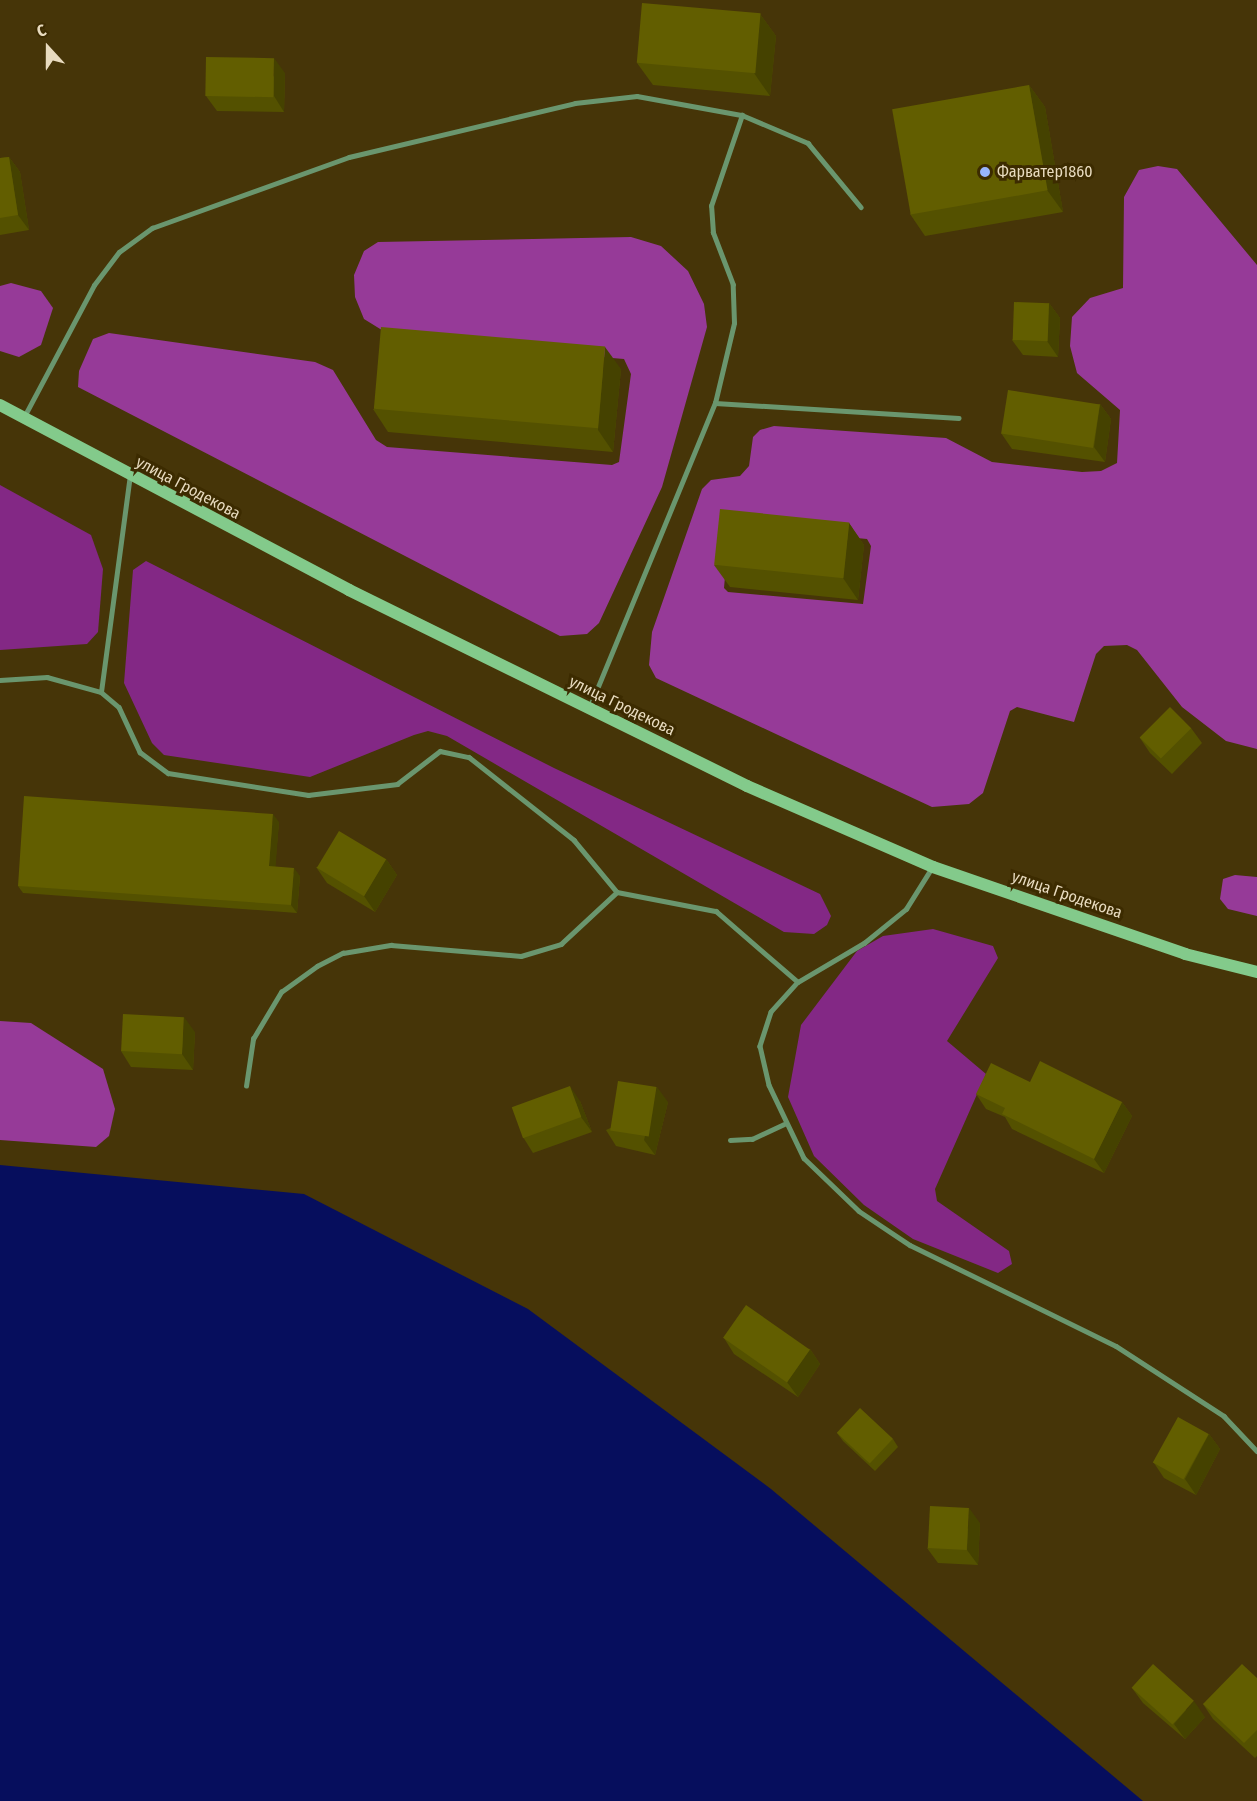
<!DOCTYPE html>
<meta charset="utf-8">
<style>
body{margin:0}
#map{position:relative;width:1257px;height:1801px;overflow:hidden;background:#463508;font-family:"Fira Sans Condensed",sans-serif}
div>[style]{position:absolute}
.green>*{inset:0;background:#832885}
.forest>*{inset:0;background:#963a98}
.water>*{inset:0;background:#060e5d}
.lane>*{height:4.5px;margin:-2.25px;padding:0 2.25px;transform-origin:2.25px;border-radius:2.25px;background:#6a966e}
.secondary>*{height:12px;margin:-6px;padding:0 6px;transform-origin:6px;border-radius:6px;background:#83ca8b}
.wall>*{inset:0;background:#545100}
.shaded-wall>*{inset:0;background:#454200}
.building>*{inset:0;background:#625e00;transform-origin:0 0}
.dots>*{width:16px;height:16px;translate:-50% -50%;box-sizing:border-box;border:3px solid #3c2b00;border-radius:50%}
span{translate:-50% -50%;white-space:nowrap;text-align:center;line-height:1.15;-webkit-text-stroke:6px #3c2b00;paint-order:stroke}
.poi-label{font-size:16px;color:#e8dbbf}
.left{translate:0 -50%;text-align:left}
.street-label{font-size:16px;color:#e8dbbf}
.north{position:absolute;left:18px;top:18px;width:60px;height:60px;-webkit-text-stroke:4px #3c2b00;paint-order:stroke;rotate:339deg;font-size:16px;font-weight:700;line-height:24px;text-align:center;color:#e8dbbf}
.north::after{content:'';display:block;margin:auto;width:21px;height:27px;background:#e8dbbf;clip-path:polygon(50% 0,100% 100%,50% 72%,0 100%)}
</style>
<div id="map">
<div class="green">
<i style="clip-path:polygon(0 485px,91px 535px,103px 569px,98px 632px,87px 644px,0 650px)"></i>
<i style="clip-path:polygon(146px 561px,554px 768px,820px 894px,831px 916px,827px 925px,814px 934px,784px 932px,447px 736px,428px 731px,414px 735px,310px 777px,164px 755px,152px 743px,124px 683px,133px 570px)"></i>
<i style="clip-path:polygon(933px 929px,993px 946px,998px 958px,947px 1041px,986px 1074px,935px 1189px,937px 1201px,1009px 1251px,1012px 1264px,998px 1273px,913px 1239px,864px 1205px,814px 1156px,788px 1097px,801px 1025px,857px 951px,883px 936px)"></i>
</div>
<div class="forest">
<i style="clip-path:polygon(evenodd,1158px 166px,1177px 169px,1257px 265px,1257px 749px,1226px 741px,1182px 707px,1137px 650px,1127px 645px,1104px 646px,1096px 654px,1074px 722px,1017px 707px,1010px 711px,983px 793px,969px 804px,932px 807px,656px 678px,649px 665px,652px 632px,702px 489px,711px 480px,740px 476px,749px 466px,753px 437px,760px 430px,774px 426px,946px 438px,992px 462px,1082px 472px,1101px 471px,1117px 463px,1120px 410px,1077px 373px,1070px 346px,1072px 317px,1090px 298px,1123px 288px,1124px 197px,1139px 170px,1158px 166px,735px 526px,867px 539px,871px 546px,863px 604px,728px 592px,724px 588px,729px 531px,735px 526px)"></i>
<i style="clip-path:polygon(631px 237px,661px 246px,688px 271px,704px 304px,707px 327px,662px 487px,599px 623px,587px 634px,560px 636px,78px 387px,79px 371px,93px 339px,109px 333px,315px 362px,333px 370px,376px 440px,387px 447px,612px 465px,619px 462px,631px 374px,624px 359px,398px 340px,364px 319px,355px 297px,354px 275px,364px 251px,378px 242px)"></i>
<i style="clip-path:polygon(11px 283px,41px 291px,53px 308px,41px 345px,19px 357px,0 351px,0 286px)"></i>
<i style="clip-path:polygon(1235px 875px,1257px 877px,1257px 916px,1228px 909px,1220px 899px,1223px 879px)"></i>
<i style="clip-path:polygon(0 1021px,31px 1023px,103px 1069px,115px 1109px,109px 1136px,96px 1147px,0 1140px)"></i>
</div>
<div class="water">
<i style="clip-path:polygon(0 1165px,304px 1194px,528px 1309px,771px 1489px,1143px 1801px,0 1801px)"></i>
</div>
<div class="lane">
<i style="left:715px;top:403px;width:244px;rotate:3.5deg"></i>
<i style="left:25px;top:415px;width:147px;rotate:-62deg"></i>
<i style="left:94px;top:285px;width:41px;rotate:-52.9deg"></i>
<i style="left:119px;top:252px;width:41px;rotate:-36deg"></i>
<i style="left:152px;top:228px;width:209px;rotate:-19.8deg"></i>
<i style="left:349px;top:157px;width:232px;rotate:-13.4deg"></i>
<i style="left:575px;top:103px;width:62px;rotate:-6.4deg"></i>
<i style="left:637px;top:96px;width:107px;rotate:10.3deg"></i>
<i style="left:742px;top:115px;width:72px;rotate:23deg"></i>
<i style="left:808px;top:143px;width:83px;rotate:50.4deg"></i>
<i style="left:0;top:680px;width:47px;rotate:-3.7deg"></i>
<i style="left:47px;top:677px;width:56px;rotate:15.5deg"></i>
<i style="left:101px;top:692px;width:218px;rotate:-82.4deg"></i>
<i style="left:101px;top:692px;width:23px;rotate:40deg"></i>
<i style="left:119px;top:707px;width:50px;rotate:65deg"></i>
<i style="left:140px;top:752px;width:35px;rotate:37deg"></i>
<i style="left:168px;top:773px;width:142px;rotate:8.9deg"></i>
<i style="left:308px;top:795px;width:90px;rotate:-7deg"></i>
<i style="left:397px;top:784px;width:54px;rotate:-37.5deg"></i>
<i style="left:440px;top:751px;width:30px;rotate:12deg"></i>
<i style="left:469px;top:757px;width:134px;rotate:38.3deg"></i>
<i style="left:574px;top:840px;width:67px;rotate:50.4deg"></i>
<i style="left:617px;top:892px;width:101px;rotate:10.9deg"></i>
<i style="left:716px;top:911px;width:108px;rotate:40.9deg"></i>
<i style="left:798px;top:982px;width:40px;rotate:132deg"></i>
<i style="left:771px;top:1012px;width:36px;rotate:108deg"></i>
<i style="left:760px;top:1046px;width:40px;rotate:77deg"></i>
<i style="left:769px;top:1085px;width:81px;rotate:64.4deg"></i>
<i style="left:804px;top:1158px;width:76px;rotate:43.9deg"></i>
<i style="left:859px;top:1211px;width:61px;rotate:33.7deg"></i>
<i style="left:910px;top:1245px;width:229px;rotate:26.1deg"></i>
<i style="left:1116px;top:1346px;width:129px;rotate:32.9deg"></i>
<i style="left:1224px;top:1416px;width:48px;rotate:46.7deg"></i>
<i style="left:590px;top:706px;width:328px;rotate:-67.6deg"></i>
<i style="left:715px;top:403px;width:82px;rotate:-76.6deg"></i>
<i style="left:734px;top:323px;width:38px;rotate:-92deg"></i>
<i style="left:733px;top:285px;width:56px;rotate:-111deg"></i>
<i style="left:713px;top:233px;width:27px;rotate:-94deg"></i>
<i style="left:711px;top:206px;width:96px;rotate:-71.2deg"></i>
<i style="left:798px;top:982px;width:77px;rotate:-30.6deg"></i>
<i style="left:864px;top:943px;width:54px;rotate:-39deg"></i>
<i style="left:906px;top:909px;width:47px;rotate:-58deg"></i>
<i style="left:246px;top:1086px;width:48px;rotate:-81.5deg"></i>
<i style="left:253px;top:1039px;width:55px;rotate:-59.2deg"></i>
<i style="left:281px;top:992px;width:44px;rotate:-35.8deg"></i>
<i style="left:317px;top:966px;width:29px;rotate:-27deg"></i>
<i style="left:343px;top:953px;width:49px;rotate:-9.5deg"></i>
<i style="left:391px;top:945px;width:130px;rotate:4.8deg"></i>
<i style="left:521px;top:956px;width:42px;rotate:-16.7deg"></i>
<i style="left:561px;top:944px;width:76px;rotate:-42.9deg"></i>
<i style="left:730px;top:1140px;width:22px;rotate:-3deg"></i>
<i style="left:752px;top:1139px;width:35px;rotate:-25deg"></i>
</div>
<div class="secondary">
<i style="left:0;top:405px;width:395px;rotate:27.9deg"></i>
<i style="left:349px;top:590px;width:444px;rotate:26.2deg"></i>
<i style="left:747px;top:786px;width:203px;rotate:23.5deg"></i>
<i style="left:933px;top:867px;width:267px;rotate:19deg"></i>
<i style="left:1185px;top:954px;width:74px;rotate:14deg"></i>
</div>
<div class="wall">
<i style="clip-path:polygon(760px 14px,776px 36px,770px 96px,653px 85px,637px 63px)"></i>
<i style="clip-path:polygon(285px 73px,284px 112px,217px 111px,206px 96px)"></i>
<i style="clip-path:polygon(1029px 85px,1045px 107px,1063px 212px,925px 236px,910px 214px)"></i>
<i style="clip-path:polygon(9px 157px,20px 172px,29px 230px,0 235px,0 158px)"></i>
<i style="clip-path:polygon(1049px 303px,1060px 318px,1058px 357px,1023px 355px,1012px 340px)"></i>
<i style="clip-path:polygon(621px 369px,613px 452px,388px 432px,373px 409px)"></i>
<i style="clip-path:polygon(1100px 404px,1111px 419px,1105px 462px,1012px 449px,1001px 433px)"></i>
<i style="clip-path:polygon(849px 523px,864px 545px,858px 600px,730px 587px,714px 565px)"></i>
<i style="clip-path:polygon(1191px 728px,1202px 743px,1172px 774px,1150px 753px,1140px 738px)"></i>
<i style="clip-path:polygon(279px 822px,275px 867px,300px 876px,297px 913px,23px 893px,18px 886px)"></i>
<i style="clip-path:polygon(386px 859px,397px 875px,375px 912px,327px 883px,316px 867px)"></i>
<i style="clip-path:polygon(195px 1032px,193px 1070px,131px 1067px,121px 1051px)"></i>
<i style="clip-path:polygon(1030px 1082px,1122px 1102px,1132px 1116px,1104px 1173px,1012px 1129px,1005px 1117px,986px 1109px,976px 1094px)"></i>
<i style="clip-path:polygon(580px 1101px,592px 1132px,533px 1153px,523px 1137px)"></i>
<i style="clip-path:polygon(668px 1102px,655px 1155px,616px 1146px,606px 1130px)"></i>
<i style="clip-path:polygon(724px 1338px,810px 1349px,820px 1364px,798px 1397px,734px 1354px)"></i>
<i style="clip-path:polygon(837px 1433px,893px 1439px,898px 1447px,875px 1471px,843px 1441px)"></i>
<i style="clip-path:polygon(1209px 1434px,1220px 1449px,1196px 1495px,1164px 1478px,1154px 1463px)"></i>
<i style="clip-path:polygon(980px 1523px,978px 1565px,938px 1563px,927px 1548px)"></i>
<i style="clip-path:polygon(1257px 1678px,1257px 1756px,1255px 1758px,1213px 1719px,1203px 1704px)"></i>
<i style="clip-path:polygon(1132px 1688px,1205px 1717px,1185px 1739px,1143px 1703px)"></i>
</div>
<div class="shaded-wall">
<i style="clip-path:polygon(760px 14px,776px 36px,770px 96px,754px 73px)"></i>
<i style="clip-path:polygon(274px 58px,285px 73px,284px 112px,274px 96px)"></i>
<i style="clip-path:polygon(1029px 85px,1045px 107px,1063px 212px,1047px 190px)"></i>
<i style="clip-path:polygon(9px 157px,20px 172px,29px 230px,18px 215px)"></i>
<i style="clip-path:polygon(1049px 303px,1060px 318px,1058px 357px,1047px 341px)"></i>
<i style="clip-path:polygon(605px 347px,621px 369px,613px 452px,598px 430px)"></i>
<i style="clip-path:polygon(1100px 404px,1111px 419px,1105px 462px,1094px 447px)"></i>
<i style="clip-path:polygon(849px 523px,864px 545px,858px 600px,843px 578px)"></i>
<i style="clip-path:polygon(273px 814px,279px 822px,275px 874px,269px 866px)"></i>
<i style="clip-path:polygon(386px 859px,397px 875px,375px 912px,364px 896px)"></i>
<i style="clip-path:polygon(294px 868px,300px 876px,297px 913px,291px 905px)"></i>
<i style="clip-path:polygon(184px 1017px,195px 1032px,193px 1070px,182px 1054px)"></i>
<i style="clip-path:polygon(570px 1086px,580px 1101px,592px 1132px,581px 1117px)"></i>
<i style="clip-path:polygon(657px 1087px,668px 1102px,655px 1155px,644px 1140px)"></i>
<i style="clip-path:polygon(1122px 1102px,1132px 1116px,1104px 1173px,1094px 1159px)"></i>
<i style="clip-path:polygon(810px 1349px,820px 1364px,798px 1397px,787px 1382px)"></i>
<i style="clip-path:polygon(1209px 1434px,1220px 1449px,1196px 1495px,1185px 1479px)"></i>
<i style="clip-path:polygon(969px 1508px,980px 1523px,978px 1565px,967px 1550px)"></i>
<i style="clip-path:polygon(1194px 1701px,1205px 1717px,1185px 1739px,1174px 1724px)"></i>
</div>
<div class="building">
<i style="left:642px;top:3px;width:119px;height:60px;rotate:5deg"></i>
<i style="left:206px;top:57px;width:68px;height:39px;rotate:1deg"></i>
<i style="left:1029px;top:85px;width:107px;height:139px;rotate:80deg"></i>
<i style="clip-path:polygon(9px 157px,18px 215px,0 218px,0 158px)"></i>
<i style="left:1014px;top:302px;width:35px;height:38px;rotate:2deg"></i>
<i style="left:381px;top:327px;width:225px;height:82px;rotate:5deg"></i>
<i style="left:1008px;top:390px;width:93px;height:44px;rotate:9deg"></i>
<i style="left:720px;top:509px;width:130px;height:56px;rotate:6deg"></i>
<i style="left:1170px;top:707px;width:30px;height:43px;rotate:45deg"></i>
<i style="clip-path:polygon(24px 796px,273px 814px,269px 866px,294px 868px,291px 905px,18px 886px)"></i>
<i style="left:339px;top:831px;width:55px;height:43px;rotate:31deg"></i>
<i style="left:123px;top:1014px;width:61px;height:37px;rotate:3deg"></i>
<i style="clip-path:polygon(1040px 1061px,1122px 1102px,1094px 1159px,1002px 1114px,1005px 1108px,976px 1094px,991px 1063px,1030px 1082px)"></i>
<i style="left:618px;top:1081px;width:39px;height:50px;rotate:9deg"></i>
<i style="left:570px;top:1086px;width:33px;height:62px;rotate:70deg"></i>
<i style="left:746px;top:1305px;width:78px;height:40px;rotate:35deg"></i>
<i style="left:860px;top:1408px;width:45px;height:34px;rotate:43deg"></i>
<i style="left:1178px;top:1417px;width:35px;height:52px;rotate:29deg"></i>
<i style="left:930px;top:1506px;width:39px;height:42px;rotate:3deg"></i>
<i style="left:1153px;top:1664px;width:55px;height:32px;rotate:42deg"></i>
<i style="clip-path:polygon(1242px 1664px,1257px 1678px,1257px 1730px,1244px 1743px,1203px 1704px)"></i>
</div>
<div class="dots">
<i style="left:985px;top:172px;background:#98b5fd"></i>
</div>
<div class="poi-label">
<span class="left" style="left:997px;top:172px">Фарватер1860</span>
</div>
<div class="street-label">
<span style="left:188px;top:488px;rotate:28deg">улица Гродекова</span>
<span style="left:622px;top:706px;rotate:26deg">улица Гродекова</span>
<span style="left:1067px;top:895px;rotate:19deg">улица Гродекова</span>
</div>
<div class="north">С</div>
</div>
